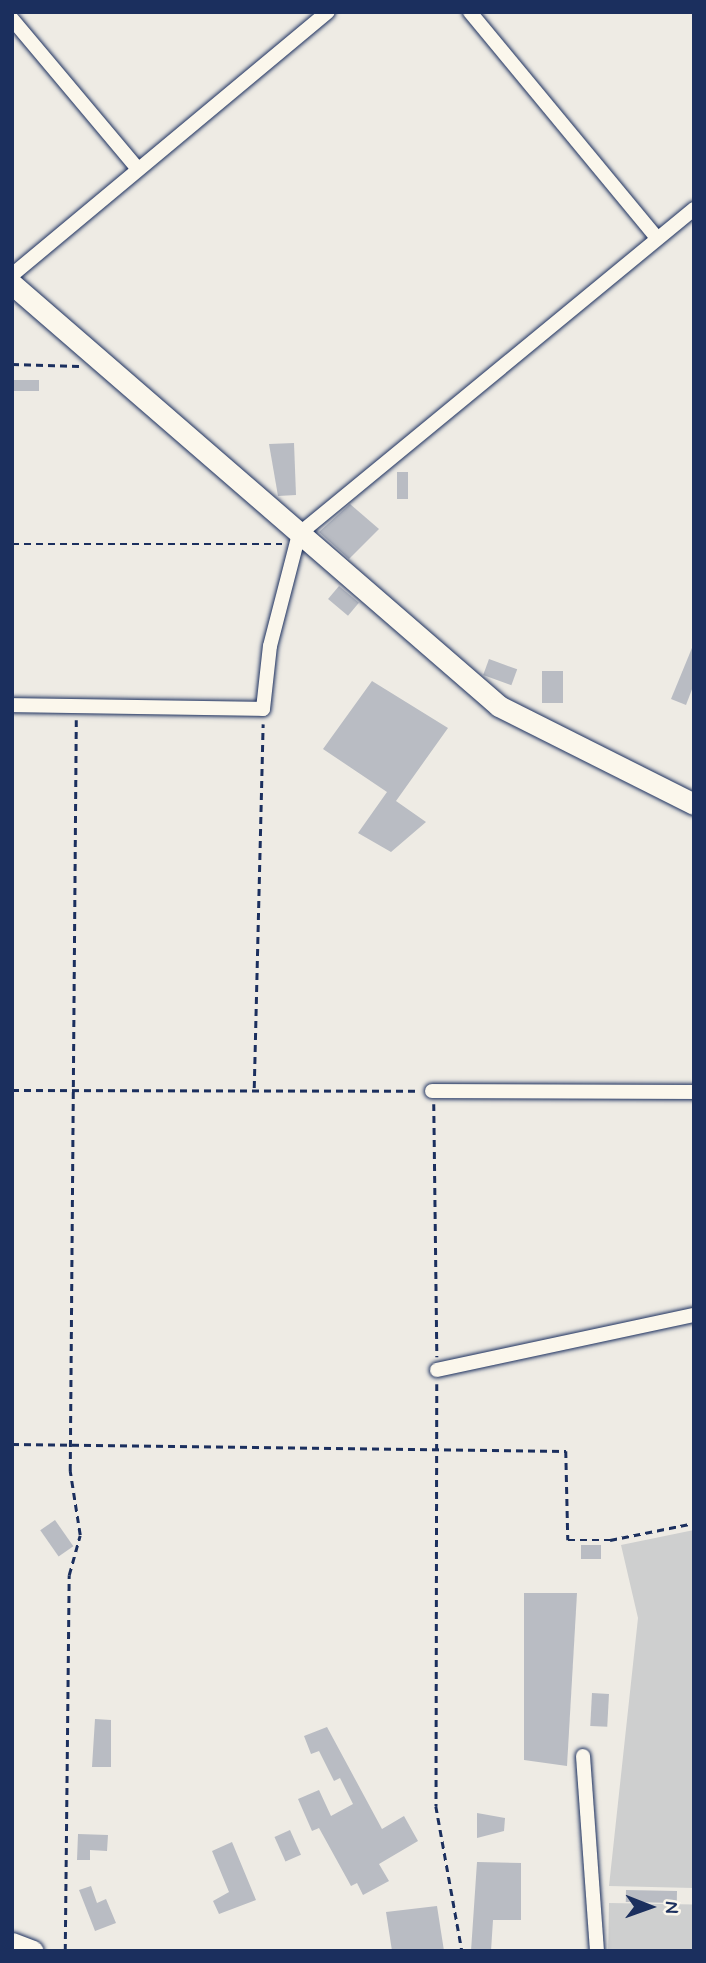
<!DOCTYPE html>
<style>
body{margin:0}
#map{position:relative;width:706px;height:1963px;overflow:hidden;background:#eeebe4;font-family:Mynerve,sans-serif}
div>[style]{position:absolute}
.green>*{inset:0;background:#cecfcf;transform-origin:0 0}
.building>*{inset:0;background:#b9bcc3;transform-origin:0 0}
.path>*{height:2.5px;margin-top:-1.25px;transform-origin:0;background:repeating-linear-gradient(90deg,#1b2f5e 0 7px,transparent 0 12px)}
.roads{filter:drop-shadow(0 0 2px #1b2f5e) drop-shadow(0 0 2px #1b2f5e)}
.street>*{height:14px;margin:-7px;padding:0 7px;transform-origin:7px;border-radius:7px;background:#fbf7ec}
.secondary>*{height:21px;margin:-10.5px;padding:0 10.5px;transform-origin:10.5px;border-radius:10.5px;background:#fbf7ec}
span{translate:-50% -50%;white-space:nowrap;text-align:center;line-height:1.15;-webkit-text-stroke:5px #fbf7ec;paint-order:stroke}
.frame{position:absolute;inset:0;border:14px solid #1b2f5e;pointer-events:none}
.north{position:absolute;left:615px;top:1872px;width:70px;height:70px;-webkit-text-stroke:5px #fbf7ec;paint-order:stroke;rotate:91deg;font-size:19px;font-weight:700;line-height:28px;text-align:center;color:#1b2f5e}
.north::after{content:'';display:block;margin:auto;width:24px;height:32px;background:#1b2f5e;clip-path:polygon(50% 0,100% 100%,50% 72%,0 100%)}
</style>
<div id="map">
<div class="green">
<i style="clip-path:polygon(694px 1530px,694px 1888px,609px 1886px,638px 1618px,621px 1545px)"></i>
<i style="left:609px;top:1903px;width:85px;height:48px;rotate:1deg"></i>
</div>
<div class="building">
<i style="left:12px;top:380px;width:27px;height:11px"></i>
<i style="clip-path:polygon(294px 443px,296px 495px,278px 496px,269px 444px)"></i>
<i style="left:397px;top:472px;width:11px;height:27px"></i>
<i style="clip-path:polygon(350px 504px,379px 529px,349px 559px,319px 532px)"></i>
<i style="left:339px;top:586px;width:26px;height:17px;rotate:40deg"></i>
<i style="clip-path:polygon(694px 643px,694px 684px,686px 705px,671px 699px)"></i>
<i style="left:489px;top:659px;width:30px;height:17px;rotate:20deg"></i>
<i style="left:542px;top:671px;width:21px;height:32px"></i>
<i style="clip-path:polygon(372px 681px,448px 728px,396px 801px,426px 822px,391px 852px,358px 833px,387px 792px,323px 749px)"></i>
<i style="left:55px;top:1520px;width:32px;height:18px;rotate:55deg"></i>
<i style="left:581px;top:1545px;width:20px;height:14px"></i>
<i style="clip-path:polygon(524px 1593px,577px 1593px,567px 1766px,524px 1760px)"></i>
<i style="left:592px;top:1693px;width:17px;height:33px;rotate:3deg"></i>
<i style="clip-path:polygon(95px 1719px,111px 1720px,111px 1767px,92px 1767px)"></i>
<i style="clip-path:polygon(327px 1727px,382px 1829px,404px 1816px,418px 1841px,379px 1864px,389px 1881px,363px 1895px,357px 1883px,351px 1886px,319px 1828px,312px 1831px,298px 1799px,319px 1790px,331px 1816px,353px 1804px,340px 1778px,334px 1781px,319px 1751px,311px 1754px,304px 1736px)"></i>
<i style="clip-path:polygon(477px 1813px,505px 1818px,504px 1831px,477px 1838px)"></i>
<i style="left:290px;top:1830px;width:27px;height:17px;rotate:66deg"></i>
<i style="clip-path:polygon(78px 1834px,108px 1835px,107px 1851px,90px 1850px,90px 1860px,77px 1860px)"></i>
<i style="clip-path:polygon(232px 1842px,256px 1900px,219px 1914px,213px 1901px,229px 1892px,212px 1851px)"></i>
<i style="clip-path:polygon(477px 1862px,521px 1863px,521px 1920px,493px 1920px,491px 1951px,471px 1951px)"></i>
<i style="clip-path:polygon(91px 1886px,97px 1903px,106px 1899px,116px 1923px,95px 1931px,79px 1890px)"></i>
<i style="left:626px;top:1890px;width:51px;height:12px;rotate:1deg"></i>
<i style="clip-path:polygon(437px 1906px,444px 1951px,392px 1951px,386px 1912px)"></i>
</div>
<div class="path">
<i style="left:12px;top:364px;width:67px;rotate:1.7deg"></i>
<i style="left:12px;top:544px;width:270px"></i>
<i style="left:254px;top:1088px;width:364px;rotate:-88.6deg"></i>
<i style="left:12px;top:1090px;width:406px;rotate:0.1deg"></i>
<i style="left:434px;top:1104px;width:253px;rotate:89.3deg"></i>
<i style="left:437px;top:1384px;width:422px;rotate:90.1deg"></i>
<i style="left:436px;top:1806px;width:147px;rotate:79.8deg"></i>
<i style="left:12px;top:1444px;width:554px;rotate:0.72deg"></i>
<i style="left:566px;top:1451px;width:89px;rotate:88.7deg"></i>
<i style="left:568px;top:1540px;width:42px"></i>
<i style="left:610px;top:1540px;width:86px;rotate:-11.4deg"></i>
<i style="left:65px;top:1951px;width:376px;rotate:-89.4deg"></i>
<i style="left:69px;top:1575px;width:41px;rotate:-74.6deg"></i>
<i style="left:80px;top:1535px;width:65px;rotate:-98.9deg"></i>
<i style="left:70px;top:1471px;width:751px;rotate:-89.54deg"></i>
</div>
<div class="roads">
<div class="street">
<i style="left:470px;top:12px;width:293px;rotate:50.4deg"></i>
<i style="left:12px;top:19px;width:193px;rotate:50deg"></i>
<i style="left:12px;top:275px;width:411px;rotate:-39.8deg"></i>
<i style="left:12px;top:705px;width:251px;rotate:0.9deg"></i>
<i style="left:263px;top:709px;width:63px;rotate:-83.7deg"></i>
<i style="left:270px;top:646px;width:116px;rotate:-75.5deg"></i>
<i style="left:299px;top:534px;width:512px;rotate:-39.45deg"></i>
<i style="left:432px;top:1091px;width:262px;rotate:0.2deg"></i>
<i style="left:437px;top:1370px;width:263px;rotate:-12.1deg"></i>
<i style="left:583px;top:1756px;width:196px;rotate:85.9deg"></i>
</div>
<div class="secondary">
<i style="left:12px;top:284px;width:644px;rotate:40.91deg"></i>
<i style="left:499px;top:706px;width:218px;rotate:26.7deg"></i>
<i style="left:12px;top:1943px;width:22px;rotate:21deg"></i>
</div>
</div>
<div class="frame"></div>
<div class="north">N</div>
</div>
